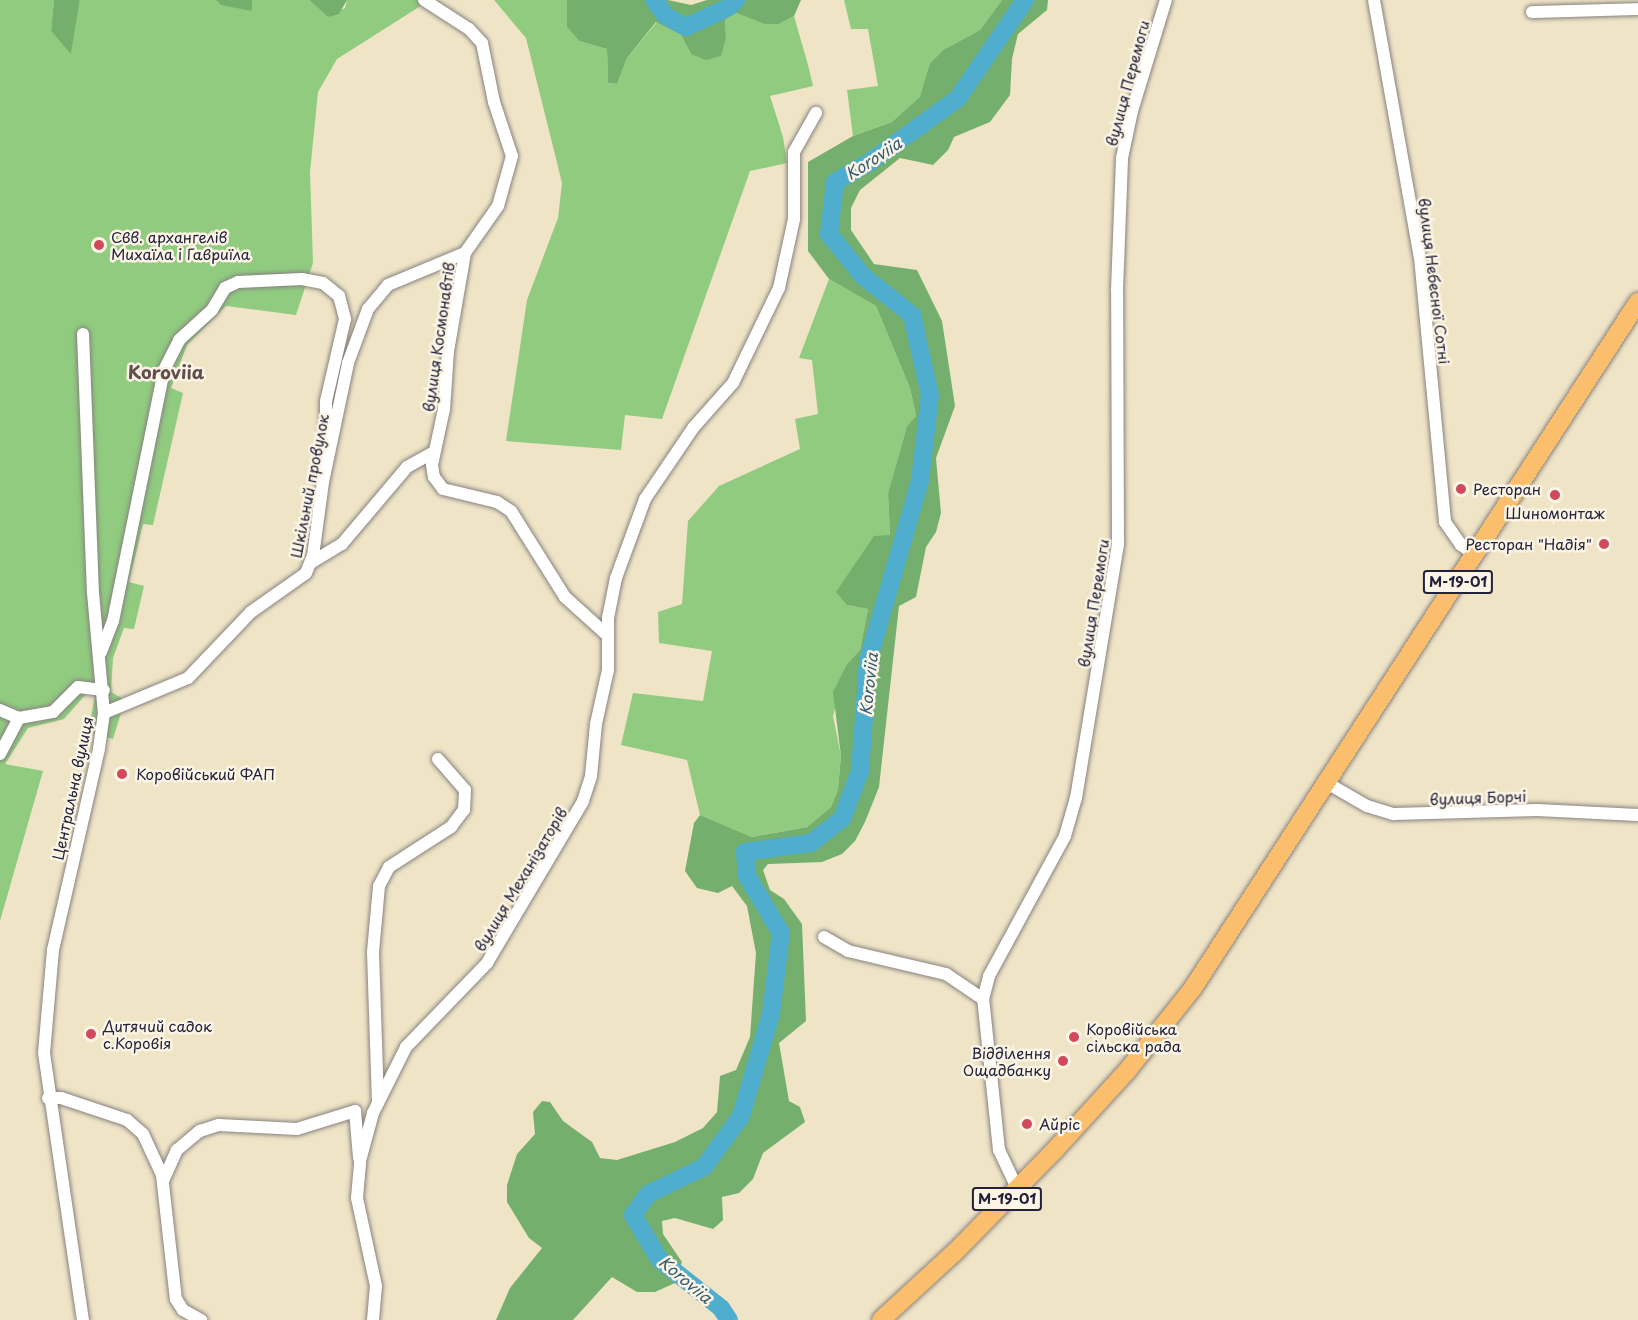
<!DOCTYPE html>
<meta charset="utf-8">
<style>
body{margin:0}
#map{position:relative;width:1638px;height:1320px;overflow:hidden;background:#efe4c6;font-family:"Playpen Sans",sans-serif}
div>[style]{position:absolute}
.green>*{inset:0;background:#90cb7f}
.forest>*{inset:0;background:#74af6e}
.river>*{height:18px;margin:-9px;padding:0 9px;transform-origin:9px;border-radius:9px;background:#4fadcd}
.roads{filter:drop-shadow(0 0 2px #888380) drop-shadow(0 0 2px #888380)}
.street>*{height:12px;margin:-6px;padding:0 6px;transform-origin:6px;border-radius:6px;background:#fff}
.primary>*{height:18px;margin:-9px;padding:0 9px;transform-origin:9px;border-radius:9px;background:#fabe6d}
.dots>*{width:16px;height:16px;translate:-50% -50%;box-sizing:border-box;border:3px solid #fcf5e5;border-radius:50%}
span{translate:-50% -50%;white-space:nowrap;text-align:center;line-height:1.15;-webkit-text-stroke:5px #fcf5e5;paint-order:stroke}
.shield-label span{padding:2px 4px;background:#fcf5e5;border:2px solid;border-radius:4px;-webkit-text-stroke-width:0}
.shield-label{font-size:14px;color:#22223b;font-weight:700}
.street-label{font-size:15px;color:#22223b}
.poi-label{font-size:15px;color:#22223b}
.left{translate:0 -50%;text-align:left}
.right{translate:-100% -50%;text-align:right}
.water-label{font-size:16px;color:#345a75;font-style:italic}
.quarter-label{font-size:18px;color:#614d4b;font-weight:700}
</style>
<div id="map">
<div class="green">
<i style="clip-path:polygon(0 0,54px 0,51px 31px,71px 53px,80px 0,216px 0,252px 11px,252px 0,309px 0,328px 17px,345px 8px,347px 0,430px 0,337px 59px,318px 92px,310px 172px,313px 263px,296px 315px,226px 306px,187px 345px,171px 388px,183px 393px,153px 525px,143px 524px,129px 582px,144px 586px,134px 629px,124px 628px,113px 658px,111px 692px,125px 700px,113px 739px,88px 732px,95px 696px,88px 692px,64px 719px,28px 728px,5px 764px,43px 771px,0 921px)"></i>
<i style="clip-path:polygon(494px 0,567px 0,567px 27px,579px 41px,607px 49px,608px 83px,617px 84px,627px 58px,657px 22px,681px 35px,691px 54px,726px 38px,725px 20px,736px 13px,764px 24px,779px 24px,794px 16px,808px 65px,813px 86px,770px 96px,783px 137px,787px 163px,750px 171px,662px 419px,625px 415px,621px 450px,506px 441px,527px 300px,558px 218px,562px 183px,526px 38px)"></i>
<i style="clip-path:polygon(844px 0,1002px 0,980px 30px,943px 50px,930px 63px,921px 97px,892px 122px,853px 136px,847px 90px,878px 86px,868px 29px,851px 29px)"></i>
<i style="clip-path:polygon(829px 279px,876px 306px,910px 388px,916px 416px,907px 426px,888px 493px,890px 535px,847px 605px,868px 609px,860px 650px,847px 664px,833px 716px,841px 756px,838px 789px,831px 807px,807px 827px,752px 837px,700px 815px,687px 760px,621px 745px,633px 693px,703px 701px,712px 651px,659px 643px,658px 612px,682px 604px,688px 521px,719px 486px,800px 449px,795px 419px,818px 414px,812px 360px,799px 358px)"></i>
</div>
<div class="forest">
<i style="clip-path:polygon(54px 0,80px 0,71px 54px,51px 31px)"></i>
<i style="clip-path:polygon(216px 0,252px 0,252px 11px,221px 5px)"></i>
<i style="clip-path:polygon(309px 0,347px 0,339px 14px,328px 17px)"></i>
<i style="clip-path:polygon(567px 0,668px 0,691px 5px,707px 0,801px 0,794px 16px,779px 24px,764px 24px,736px 13px,725px 20px,726px 38px,721px 56px,706px 60px,691px 54px,681px 35px,656px 22px,627px 58px,617px 84px,608px 83px,607px 49px,579px 41px,567px 27px)"></i>
<i style="clip-path:polygon(1002px 0,1048px 0,1047px 10px,1018px 34px,1012px 59px,1010px 95px,990px 122px,954px 137px,948px 150px,933px 165px,900px 158px,860px 190px,851px 208px,851px 230px,874px 264px,917px 270px,942px 321px,955px 406px,936px 458px,941px 513px,936px 532px,926px 547px,916px 597px,899px 606px,879px 787px,865px 822px,855px 841px,842px 854px,822px 862px,768px 864px,763px 870px,770px 890px,784px 899px,802px 924px,806px 1021px,779px 1043px,789px 1101px,800px 1107px,805px 1122px,763px 1153px,753px 1179px,739px 1193px,722px 1197px,723px 1220px,713px 1229px,675px 1218px,662px 1221px,663px 1234px,682px 1262px,675px 1283px,655px 1292px,637px 1292px,612px 1277px,573px 1320px,496px 1320px,510px 1288px,542px 1248px,529px 1238px,507px 1202px,507px 1185px,517px 1154px,535px 1134px,533px 1112px,542px 1101px,550px 1102px,563px 1121px,592px 1142px,600px 1158px,617px 1160px,675px 1142px,703px 1128px,717px 1112px,720px 1076px,736px 1070px,750px 1037px,756px 953px,747px 906px,732px 886px,718px 893px,697px 888px,685px 871px,694px 823px,700px 815px,752px 837px,807px 827px,831px 807px,838px 789px,841px 756px,833px 692px,847px 664px,860px 650px,868px 609px,847px 605px,836px 592px,874px 536px,890px 535px,888px 493px,907px 426px,916px 416px,910px 388px,876px 306px,829px 279px,808px 251px,808px 162px,853px 136px,892px 122px,920px 97px,930px 63px,943px 50px,980px 30px)"></i>
</div>
<div class="river">
<i style="left:654px;top:0;width:20px;rotate:53deg"></i>
<i style="left:666px;top:16px;width:23px;rotate:29deg"></i>
<i style="left:686px;top:27px;width:47px;rotate:-24.9deg"></i>
<i style="left:729px;top:7px;width:10px;rotate:-45deg"></i>
<i style="left:729px;top:1320px;width:14px;rotate:-124deg"></i>
<i style="left:721px;top:1308px;width:79px;rotate:-141.7deg"></i>
<i style="left:659px;top:1259px;width:51px;rotate:-120.6deg"></i>
<i style="left:633px;top:1215px;width:26px;rotate:-54deg"></i>
<i style="left:648px;top:1194px;width:62px;rotate:-25.7deg"></i>
<i style="left:704px;top:1167px;width:63px;rotate:-54deg"></i>
<i style="left:741px;top:1116px;width:106px;rotate:-73.6deg"></i>
<i style="left:771px;top:1014px;width:82px;rotate:-83deg"></i>
<i style="left:781px;top:933px;width:66px;rotate:-120.8deg"></i>
<i style="left:747px;top:876px;width:24px;rotate:-95deg"></i>
<i style="left:745px;top:852px;width:67px;rotate:-7.8deg"></i>
<i style="left:811px;top:843px;width:39px;rotate:-38deg"></i>
<i style="left:842px;top:819px;width:51px;rotate:-69.4deg"></i>
<i style="left:860px;top:771px;width:110px;rotate:-85.8deg"></i>
<i style="left:868px;top:661px;width:187px;rotate:-73.9deg"></i>
<i style="left:920px;top:481px;width:87px;rotate:-83.4deg"></i>
<i style="left:930px;top:395px;width:82px;rotate:-102.7deg"></i>
<i style="left:912px;top:315px;width:63px;rotate:-141.5deg"></i>
<i style="left:863px;top:276px;width:54px;rotate:-129deg"></i>
<i style="left:829px;top:234px;width:52px;rotate:-83.4deg"></i>
<i style="left:835px;top:182px;width:40px;rotate:-29.7deg"></i>
<i style="left:870px;top:162px;width:109px;rotate:-36deg"></i>
<i style="left:958px;top:98px;width:119px;rotate:-55.6deg"></i>
</div>
<div class="roads">
<div class="street">
<i style="left:424px;top:0;width:54px;rotate:32.8deg"></i>
<i style="left:469px;top:29px;width:19px;rotate:47deg"></i>
<i style="left:482px;top:43px;width:60px;rotate:78.5deg"></i>
<i style="left:494px;top:102px;width:57px;rotate:71.6deg"></i>
<i style="left:512px;top:156px;width:52px;rotate:105.6deg"></i>
<i style="left:498px;top:206px;width:57px;rotate:125.1deg"></i>
<i style="left:465px;top:253px;width:99px;rotate:99.8deg"></i>
<i style="left:448px;top:351px;width:58px;rotate:93.9deg"></i>
<i style="left:444px;top:409px;width:57px;rotate:102.1deg"></i>
<i style="left:432px;top:465px;width:12px;rotate:81deg"></i>
<i style="left:434px;top:477px;width:15px;rotate:53deg"></i>
<i style="left:443px;top:489px;width:56px;rotate:13.5deg"></i>
<i style="left:497px;top:502px;width:17px;rotate:33deg"></i>
<i style="left:511px;top:511px;width:102px;rotate:57.9deg"></i>
<i style="left:565px;top:597px;width:57px;rotate:42.1deg"></i>
<i style="left:1374px;top:0;width:261px;rotate:79.9deg"></i>
<i style="left:1420px;top:257px;width:266px;rotate:84.6deg"></i>
<i style="left:1445px;top:522px;width:28px;rotate:55deg"></i>
<i style="left:1461px;top:545px;width:18px;rotate:34deg"></i>
<i style="left:1532px;top:12px;width:106px;rotate:-1.6deg"></i>
<i style="left:83px;top:334px;width:259px;rotate:87.8deg"></i>
<i style="left:93px;top:593px;width:121px;rotate:84.8deg"></i>
<i style="left:104px;top:713px;width:36px;rotate:98deg"></i>
<i style="left:99px;top:749px;width:206px;rotate:102.9deg"></i>
<i style="left:53px;top:950px;width:103px;rotate:95deg"></i>
<i style="left:44px;top:1053px;width:270px;rotate:81.7deg"></i>
<i style="left:312px;top:562px;width:35px;rotate:-31deg"></i>
<i style="left:342px;top:544px;width:101px;rotate:-49.8deg"></i>
<i style="left:407px;top:467px;width:31px;rotate:-29deg"></i>
<i style="left:101px;top:652px;width:33px;rotate:-69deg"></i>
<i style="left:113px;top:621px;width:256px;rotate:-78.5deg"></i>
<i style="left:164px;top:370px;width:34px;rotate:-63deg"></i>
<i style="left:179px;top:340px;width:45px;rotate:-42.3deg"></i>
<i style="left:212px;top:310px;width:26px;rotate:-59deg"></i>
<i style="left:225px;top:288px;width:14px;rotate:-25deg"></i>
<i style="left:238px;top:282px;width:64px;rotate:-2.7deg"></i>
<i style="left:302px;top:279px;width:21px;rotate:11deg"></i>
<i style="left:323px;top:283px;width:21px;rotate:39deg"></i>
<i style="left:339px;top:296px;width:24px;rotate:75deg"></i>
<i style="left:345px;top:319px;width:84px;rotate:103deg"></i>
<i style="left:326px;top:401px;width:26px;rotate:90deg"></i>
<i style="left:326px;top:427px;width:13px;rotate:67deg"></i>
<i style="left:0;top:710px;width:21px;rotate:23deg"></i>
<i style="left:104px;top:713px;width:91px;rotate:-22.6deg"></i>
<i style="left:188px;top:678px;width:91px;rotate:-46.3deg"></i>
<i style="left:251px;top:612px;width:67px;rotate:-35.3deg"></i>
<i style="left:306px;top:573px;width:18px;rotate:-68deg"></i>
<i style="left:313px;top:556px;width:75px;rotate:-82.3deg"></i>
<i style="left:323px;top:482px;width:122px;rotate:-78.1deg"></i>
<i style="left:348px;top:363px;width:58px;rotate:-69.7deg"></i>
<i style="left:368px;top:309px;width:31px;rotate:-50deg"></i>
<i style="left:388px;top:285px;width:83px;rotate:-22.6deg"></i>
<i style="left:0;top:754px;width:41px;rotate:-62.2deg"></i>
<i style="left:19px;top:718px;width:35px;rotate:-10deg"></i>
<i style="left:53px;top:712px;width:35px;rotate:-45deg"></i>
<i style="left:78px;top:687px;width:26px;rotate:7deg"></i>
<i style="left:1327px;top:783px;width:46px;rotate:29.9deg"></i>
<i style="left:1367px;top:806px;width:28px;rotate:17deg"></i>
<i style="left:1394px;top:814px;width:143px;rotate:-1.6deg"></i>
<i style="left:1537px;top:810px;width:101px;rotate:2.8deg"></i>
<i style="left:824px;top:937px;width:28px;rotate:30deg"></i>
<i style="left:848px;top:951px;width:101px;rotate:13.2deg"></i>
<i style="left:946px;top:974px;width:45px;rotate:34deg"></i>
<i style="left:48px;top:1098px;width:13px"></i>
<i style="left:61px;top:1098px;width:70px;rotate:18.4deg"></i>
<i style="left:127px;top:1120px;width:21px;rotate:41deg"></i>
<i style="left:143px;top:1134px;width:45px;rotate:65.1deg"></i>
<i style="left:162px;top:1175px;width:125px;rotate:83.6deg"></i>
<i style="left:176px;top:1299px;width:13px;rotate:58deg"></i>
<i style="left:183px;top:1310px;width:21px;rotate:29deg"></i>
<i style="left:378px;top:1103px;width:151px;rotate:-91.9deg"></i>
<i style="left:373px;top:952px;width:66px;rotate:-84.8deg"></i>
<i style="left:379px;top:886px;width:21px;rotate:-62deg"></i>
<i style="left:389px;top:867px;width:74px;rotate:-32.8deg"></i>
<i style="left:451px;top:827px;width:21px;rotate:-53deg"></i>
<i style="left:464px;top:810px;width:20px;rotate:-87deg"></i>
<i style="left:465px;top:790px;width:41px;rotate:-131.1deg"></i>
<i style="left:163px;top:1181px;width:34px;rotate:-66deg"></i>
<i style="left:177px;top:1150px;width:30px;rotate:-40deg"></i>
<i style="left:200px;top:1131px;width:20px;rotate:-18deg"></i>
<i style="left:219px;top:1125px;width:78px;rotate:2.9deg"></i>
<i style="left:297px;top:1129px;width:61px;rotate:-17.2deg"></i>
<i style="left:355px;top:1111px;width:47px;rotate:85.1deg"></i>
<i style="left:1017px;top:1188px;width:42px;rotate:-115.3deg"></i>
<i style="left:999px;top:1150px;width:152px;rotate:-96deg"></i>
<i style="left:983px;top:999px;width:24px;rotate:-75deg"></i>
<i style="left:989px;top:976px;width:159px;rotate:-61.5deg"></i>
<i style="left:1065px;top:836px;width:40px;rotate:-74deg"></i>
<i style="left:1076px;top:798px;width:256px;rotate:-80.6deg"></i>
<i style="left:1118px;top:545px;width:255px;rotate:-90.2deg"></i>
<i style="left:1117px;top:290px;width:132px;rotate:-87.8deg"></i>
<i style="left:1122px;top:158px;width:48px;rotate:-78deg"></i>
<i style="left:1132px;top:111px;width:116px;rotate:-73deg"></i>
<i style="left:373px;top:1320px;width:34px;rotate:-85deg"></i>
<i style="left:376px;top:1286px;width:90px;rotate:-102.2deg"></i>
<i style="left:357px;top:1198px;width:37px;rotate:-85deg"></i>
<i style="left:360px;top:1161px;width:50px;rotate:-74.8deg"></i>
<i style="left:373px;top:1113px;width:74px;rotate:-63.4deg"></i>
<i style="left:406px;top:1047px;width:117px;rotate:-46deg"></i>
<i style="left:487px;top:963px;width:188px;rotate:-59.3deg"></i>
<i style="left:583px;top:801px;width:26px;rotate:-72deg"></i>
<i style="left:591px;top:776px;width:52px;rotate:-84.5deg"></i>
<i style="left:596px;top:724px;width:55px;rotate:-77.5deg"></i>
<i style="left:608px;top:670px;width:52px;rotate:-90deg"></i>
<i style="left:608px;top:618px;width:41px;rotate:-78.7deg"></i>
<i style="left:616px;top:578px;width:84px;rotate:-69.8deg"></i>
<i style="left:645px;top:499px;width:86px;rotate:-55.9deg"></i>
<i style="left:693px;top:428px;width:60px;rotate:-48.4deg"></i>
<i style="left:733px;top:383px;width:106px;rotate:-64.2deg"></i>
<i style="left:779px;top:288px;width:71px;rotate:-77.7deg"></i>
<i style="left:794px;top:219px;width:67px;rotate:-90deg"></i>
<i style="left:794px;top:152px;width:45px;rotate:-60.6deg"></i>
</div>
<div class="primary">
<i style="left:881px;top:1320px;width:100px;rotate:-42.6deg"></i>
<i style="left:955px;top:1252px;width:140px;rotate:-45.6deg"></i>
<i style="left:1053px;top:1152px;width:110px;rotate:-47.6deg"></i>
<i style="left:1127px;top:1071px;width:106px;rotate:-51.5deg"></i>
<i style="left:1193px;top:988px;width:818px;rotate:-57.03deg"></i>
</div>
</div>
<div class="dots">
<i style="left:99px;top:245px;background:#d1495b"></i>
<i style="left:1461px;top:489px;background:#d1495b"></i>
<i style="left:1555px;top:495px;background:#d1495b"></i>
<i style="left:1604px;top:544px;background:#d1495b"></i>
<i style="left:122px;top:774px;background:#d1495b"></i>
<i style="left:91px;top:1034px;background:#d1495b"></i>
<i style="left:1074px;top:1037px;background:#d1495b"></i>
<i style="left:1063px;top:1061px;background:#d1495b"></i>
<i style="left:1027px;top:1124px;background:#d1495b"></i>
</div>
<div class="shield-label">
<span style="left:1458px;top:582px">М-19-01</span>
<span style="left:1007px;top:1199px">М-19-01</span>
</div>
<div class="street-label">
<span style="left:1127px;top:83px;rotate:-75deg">вулиця Перемоги</span>
<span style="left:1435px;top:281px;rotate:83deg">вулиця Небесної Сотні</span>
<span style="left:438px;top:337px;rotate:-82deg">вулиця Космонавтів</span>
<span style="left:309px;top:486px;rotate:-79deg">Шкільний провулок</span>
<span style="left:1093px;top:603px;rotate:-81deg">вулиця Перемоги</span>
<span style="left:72px;top:788px;rotate:-78deg">Центральна вулиця</span>
<span style="left:1478px;top:797px;rotate:-2deg">вулиця Борчі</span>
<span style="left:520px;top:879px;rotate:-59deg">вулиця Механізаторів</span>
</div>
<div class="poi-label">
<span class="left" style="left:111px;top:245px">Свв. архангелів<br>Михаїла і Гавриїла</span>
<span class="left" style="left:1473px;top:489px">Ресторан</span>
<span style="left:1555px;top:513px">Шиномонтаж</span>
<span class="right" style="left:1592px;top:544px">Ресторан "Надія"</span>
<span class="left" style="left:136px;top:774px">Коровійський ФАП</span>
<span class="left" style="left:103px;top:1034px">Дитячий садок<br>с.Коровія</span>
<span class="left" style="left:1086px;top:1037px">Коровійська<br>сільска рада</span>
<span class="right" style="left:1051px;top:1061px">Відділення<br>Ощадбанку</span>
<span class="left" style="left:1039px;top:1124px">Айріс</span>
</div>
<div class="water-label">
<span style="left:873px;top:158px;rotate:-33deg">Koroviia</span>
<span style="left:868px;top:684px;rotate:-84deg">Koroviia</span>
<span style="left:686px;top:1279px;rotate:40deg">Koroviia</span>
</div>
<div class="quarter-label">
<span style="left:166px;top:372px">Koroviia</span>
</div>
</div>
